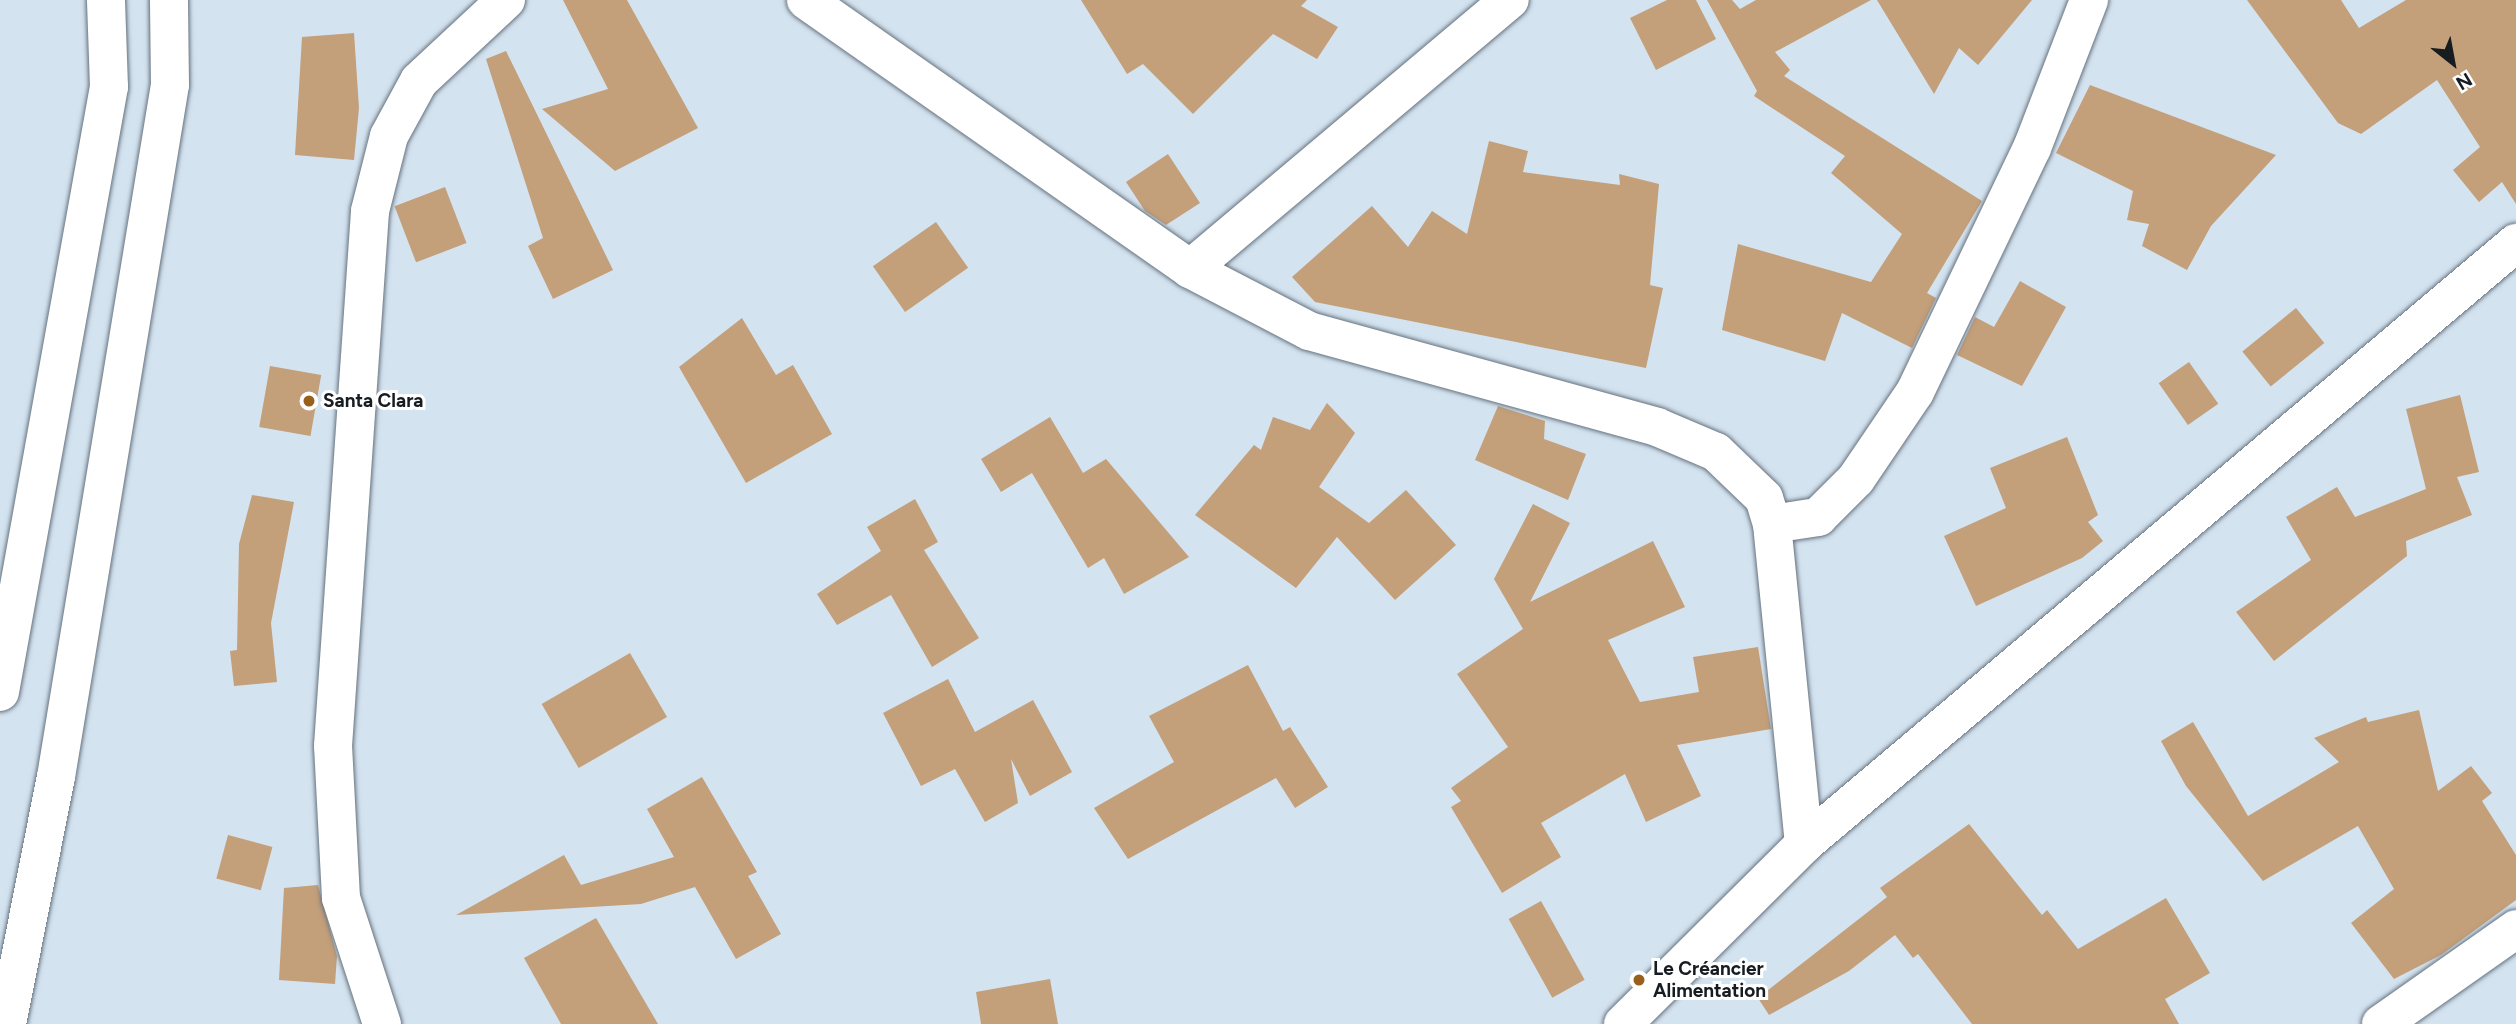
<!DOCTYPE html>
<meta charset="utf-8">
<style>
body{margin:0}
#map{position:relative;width:2516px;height:1024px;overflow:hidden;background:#d4e3f0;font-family:Figtree,sans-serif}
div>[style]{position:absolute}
.building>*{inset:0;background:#c39f7a;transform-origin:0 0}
.roads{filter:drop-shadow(0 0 2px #65727e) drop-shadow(0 0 2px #65727e)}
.street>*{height:38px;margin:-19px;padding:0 19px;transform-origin:19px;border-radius:19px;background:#fff}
.primary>*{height:38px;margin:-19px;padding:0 19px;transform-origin:19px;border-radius:19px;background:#fff}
.dots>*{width:19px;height:19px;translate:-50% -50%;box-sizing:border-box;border:4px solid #fff;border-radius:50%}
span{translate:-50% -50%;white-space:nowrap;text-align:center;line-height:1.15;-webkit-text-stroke:6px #fff;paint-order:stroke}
.poi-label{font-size:19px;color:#171c21;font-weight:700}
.left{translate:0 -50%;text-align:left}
.north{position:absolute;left:2418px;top:28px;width:70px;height:70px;-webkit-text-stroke:5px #fff;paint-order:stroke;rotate:149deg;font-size:19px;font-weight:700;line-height:28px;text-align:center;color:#171c21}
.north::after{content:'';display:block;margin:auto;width:24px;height:32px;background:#171c21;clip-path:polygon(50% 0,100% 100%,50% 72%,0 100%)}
</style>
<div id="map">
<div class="building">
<i style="clip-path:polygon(563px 0,627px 0,698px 128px,615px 171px,542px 109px,608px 89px)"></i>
<i style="clip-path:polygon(1081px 0,1307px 0,1301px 6px,1338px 27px,1317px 59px,1273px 34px,1193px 114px,1143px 64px,1127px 74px)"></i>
<i style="clip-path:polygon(1667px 0,1696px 0,1716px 39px,1656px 70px,1630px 18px)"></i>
<i style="clip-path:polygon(1707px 0,1732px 0,1740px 9px,1756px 0,1871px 0,1775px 52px,1790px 70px,1784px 76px,1982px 201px,1927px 293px,1936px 298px,1912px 348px,1842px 313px,1825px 361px,1722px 330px,1738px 244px,1871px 282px,1902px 234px,1831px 173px,1845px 156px,1754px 96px,1757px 91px)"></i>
<i style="clip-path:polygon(1877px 0,2032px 0,1978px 65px,1959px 48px,1934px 94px)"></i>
<i style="clip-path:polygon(2247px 0,2341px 0,2359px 28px,2406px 0,2516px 0,2516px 204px,2502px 182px,2479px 202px,2453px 170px,2480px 147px,2437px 80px,2361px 134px,2338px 123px)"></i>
<i style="clip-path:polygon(354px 33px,359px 108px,354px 160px,295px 155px,302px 37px)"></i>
<i style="clip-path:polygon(506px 51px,613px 270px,553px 299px,528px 246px,543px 238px,486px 59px)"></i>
<i style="clip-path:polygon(2090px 85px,2276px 155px,2211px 226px,2187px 270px,2142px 246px,2149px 224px,2127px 220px,2133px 191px,2056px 153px)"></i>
<i style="clip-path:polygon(1489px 141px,1528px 151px,1523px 172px,1620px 185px,1619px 174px,1659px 184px,1650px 285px,1663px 288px,1646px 368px,1315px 302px,1292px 277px,1372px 206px,1408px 247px,1432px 211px,1467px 234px)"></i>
<i style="clip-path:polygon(1168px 154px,1200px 203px,1166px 225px,1145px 211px,1126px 182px)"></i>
<i style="left:445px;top:187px;width:60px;height:54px;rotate:69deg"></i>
<i style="left:936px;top:222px;width:56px;height:77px;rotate:55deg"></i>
<i style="clip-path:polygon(2020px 281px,2066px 307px,2022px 386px,1957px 355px,1975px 317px,1994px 327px)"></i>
<i style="left:2296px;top:308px;width:45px;height:69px;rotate:51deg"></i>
<i style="clip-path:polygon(742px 318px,776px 375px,793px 365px,832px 434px,746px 483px,679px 367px)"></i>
<i style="left:2189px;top:362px;width:51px;height:37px;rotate:55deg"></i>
<i style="left:270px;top:366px;width:52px;height:62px;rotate:10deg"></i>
<i style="clip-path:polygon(2460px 395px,2479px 472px,2457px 477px,2472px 515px,2406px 541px,2407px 556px,2274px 661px,2236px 612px,2311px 560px,2286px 517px,2337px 487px,2355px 517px,2426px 489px,2406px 409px)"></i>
<i style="clip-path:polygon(1327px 403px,1355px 433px,1319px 487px,1369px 523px,1406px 490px,1456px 545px,1395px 600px,1337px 537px,1296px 588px,1195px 515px,1254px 445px,1261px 450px,1273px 417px,1310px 430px)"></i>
<i style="clip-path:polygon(1498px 406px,1545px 421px,1544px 439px,1586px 454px,1568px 500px,1475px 460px)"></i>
<i style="clip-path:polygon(1050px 417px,1083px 473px,1106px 459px,1189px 557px,1124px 594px,1104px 558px,1088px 568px,1032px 473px,1001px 492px,981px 459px)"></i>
<i style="clip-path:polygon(2067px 437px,2098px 515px,2088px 522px,2103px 541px,2082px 558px,1976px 606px,1944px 536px,2006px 508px,1990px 468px)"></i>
<i style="clip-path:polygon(252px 495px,294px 502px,271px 623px,277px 682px,234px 686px,230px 651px,237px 650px,239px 544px)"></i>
<i style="clip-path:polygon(915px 499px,938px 542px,924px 550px,979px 638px,932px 667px,891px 595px,837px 625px,817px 594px,881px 551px,867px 527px)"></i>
<i style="clip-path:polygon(1533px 504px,1570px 523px,1530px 602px,1653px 541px,1685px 607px,1608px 640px,1640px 702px,1699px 692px,1693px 657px,1758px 647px,1771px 729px,1677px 745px,1701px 796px,1646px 822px,1625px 774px,1541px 823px,1561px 857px,1502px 893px,1451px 807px,1461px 801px,1451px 788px,1508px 747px,1457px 674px,1523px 629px,1494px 579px)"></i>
<i style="left:630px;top:653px;width:74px;height:102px;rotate:60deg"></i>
<i style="clip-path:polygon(1248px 665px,1283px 731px,1290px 727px,1328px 787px,1295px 808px,1276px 778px,1128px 859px,1094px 808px,1174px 762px,1149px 716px)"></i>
<i style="clip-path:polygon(948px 679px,975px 732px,1033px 700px,1072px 772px,1030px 796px,1011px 759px,1018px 803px,985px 822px,955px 769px,921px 786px,883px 713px)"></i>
<i style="clip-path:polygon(2419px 710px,2438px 791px,2471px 766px,2492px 793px,2482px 801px,2516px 855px,2516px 900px,2441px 955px,2394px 979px,2351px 923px,2394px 889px,2358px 826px,2263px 881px,2186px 786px,2161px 741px,2193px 722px,2248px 816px,2339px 762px,2314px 738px,2366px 717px,2368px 722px)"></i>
<i style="clip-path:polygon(702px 777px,757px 872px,748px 876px,781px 934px,736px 959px,695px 887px,641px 904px,456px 915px,564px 855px,581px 885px,674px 857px,647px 809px)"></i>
<i style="clip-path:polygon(1969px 824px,2042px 915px,2047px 910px,2078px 949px,2166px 898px,2210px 973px,2165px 999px,2179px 1024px,1972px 1024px,1918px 954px,1913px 958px,1895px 935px,1849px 971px,1769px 1015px,1758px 998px,1887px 897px,1880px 888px)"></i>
<i style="left:228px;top:835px;width:46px;height:45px;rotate:15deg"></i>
<i style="clip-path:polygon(318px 885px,337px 956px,335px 984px,279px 980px,284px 888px)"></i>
<i style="left:1541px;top:901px;width:90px;height:37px;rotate:61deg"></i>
<i style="clip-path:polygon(596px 918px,658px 1024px,561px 1024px,524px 958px)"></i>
<i style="clip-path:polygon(1050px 979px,1058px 1024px,981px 1024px,976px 992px)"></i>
</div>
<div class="roads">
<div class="street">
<i style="left:806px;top:0;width:469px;rotate:35deg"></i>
<i style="left:1190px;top:269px;width:134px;rotate:27.5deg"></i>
<i style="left:1309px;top:331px;width:361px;rotate:15.4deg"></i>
<i style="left:1657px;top:427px;width:64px;rotate:23deg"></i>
<i style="left:1716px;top:452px;width:66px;rotate:43.8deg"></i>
<i style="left:1764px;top:498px;width:27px;rotate:73deg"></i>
<i style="left:1772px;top:524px;width:322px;rotate:84.3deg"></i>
<i style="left:1190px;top:269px;width:418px;rotate:-40.1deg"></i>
<i style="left:1772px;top:524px;width:47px;rotate:-8.7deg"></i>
<i style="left:1818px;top:517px;width:54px;rotate:-45deg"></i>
<i style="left:1856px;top:479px;width:105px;rotate:-55.9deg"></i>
<i style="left:1915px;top:392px;width:271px;rotate:-64.4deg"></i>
<i style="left:2032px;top:148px;width:159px;rotate:-68.9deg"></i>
<i style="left:382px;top:1024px;width:133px;rotate:-108deg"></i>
<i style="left:341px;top:898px;width:152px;rotate:-93deg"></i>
<i style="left:333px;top:746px;width:536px;rotate:-86.04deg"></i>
<i style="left:370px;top:211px;width:77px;rotate:-75.8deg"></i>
<i style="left:389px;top:136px;width:63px;rotate:-61.4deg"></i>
<i style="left:419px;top:81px;width:119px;rotate:-43deg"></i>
<i style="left:1623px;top:1024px;width:255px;rotate:-44.8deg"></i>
<i style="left:1804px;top:844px;width:932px;rotate:-40.17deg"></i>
<i style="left:2381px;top:1024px;width:165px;rotate:-35.1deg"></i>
</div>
<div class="primary">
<i style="left:0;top:692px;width:615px;rotate:-79.79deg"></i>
<i style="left:109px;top:87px;width:87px;rotate:-92deg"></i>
<i style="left:7px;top:1024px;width:252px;rotate:-78.8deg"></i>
<i style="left:56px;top:777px;width:701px;rotate:-80.65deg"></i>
<i style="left:170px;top:85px;width:85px;rotate:-90.7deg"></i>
</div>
</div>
<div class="dots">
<i style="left:309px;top:401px;background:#98601b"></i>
<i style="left:1639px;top:980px;background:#98601b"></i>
</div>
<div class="poi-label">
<span class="left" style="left:323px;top:401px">Santa Clara</span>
<span class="left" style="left:1653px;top:980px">Le Créancier<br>Alimentation</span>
</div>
<div class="north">N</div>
</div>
